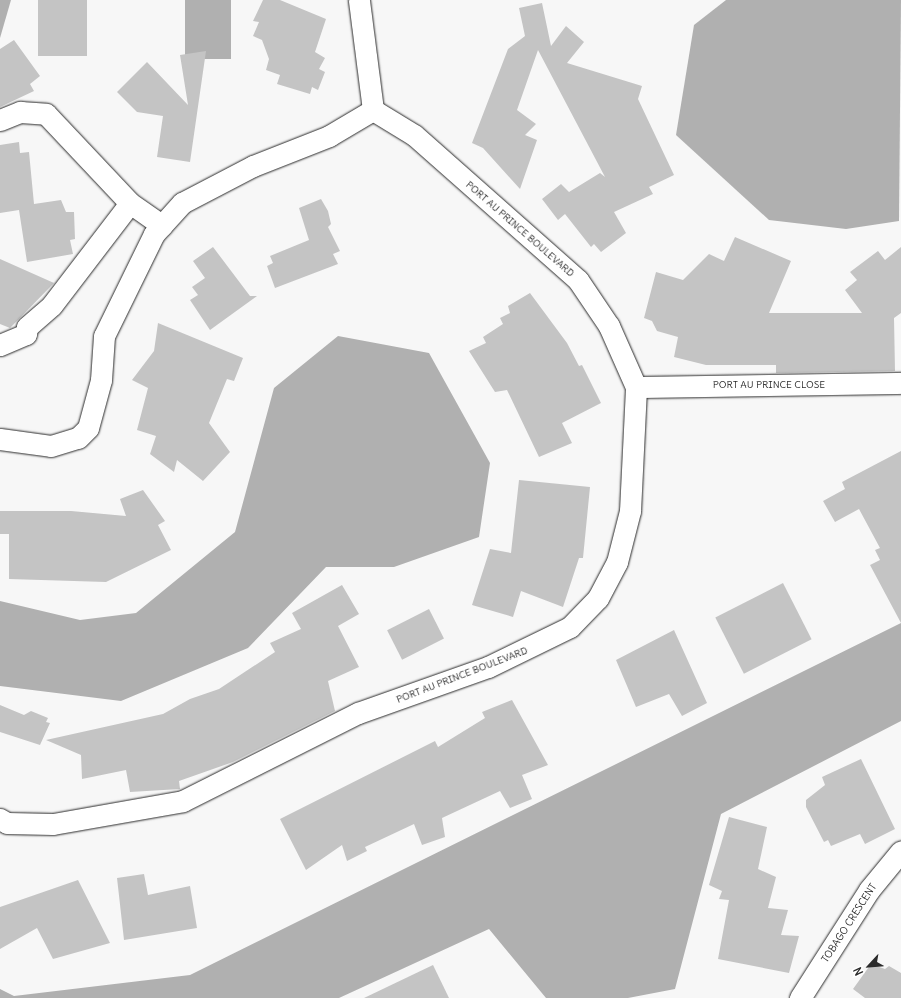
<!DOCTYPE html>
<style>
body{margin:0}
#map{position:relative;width:901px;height:998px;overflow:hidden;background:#f7f7f7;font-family:Delius,sans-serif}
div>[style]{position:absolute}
.water>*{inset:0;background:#b0b0b0;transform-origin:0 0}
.building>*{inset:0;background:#c4c4c4;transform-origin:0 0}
.roads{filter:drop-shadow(0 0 1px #2b2b2b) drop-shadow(0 0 1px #2b2b2b)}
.street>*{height:21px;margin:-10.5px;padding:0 10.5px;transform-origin:10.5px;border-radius:10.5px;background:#fff}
span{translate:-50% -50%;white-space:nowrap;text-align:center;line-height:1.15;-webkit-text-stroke:3px #fff;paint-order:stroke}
.street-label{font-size:10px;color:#2b2b2b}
.north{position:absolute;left:849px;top:946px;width:40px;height:40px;-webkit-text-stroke:3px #fff;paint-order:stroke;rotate:244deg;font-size:11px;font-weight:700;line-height:16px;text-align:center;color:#2b2b2b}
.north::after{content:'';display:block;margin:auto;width:14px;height:18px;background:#2b2b2b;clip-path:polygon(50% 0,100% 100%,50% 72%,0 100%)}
</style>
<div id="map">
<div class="water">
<i style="clip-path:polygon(0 0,11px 0,0 38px)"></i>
<i style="left:185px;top:0;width:46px;height:59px"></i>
<i style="clip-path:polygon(726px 0,901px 0,899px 221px,846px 229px,769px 220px,676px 135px,694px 25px)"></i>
<i style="clip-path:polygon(338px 336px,429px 353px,490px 463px,479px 537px,394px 567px,326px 567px,248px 648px,121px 701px,0 686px,0 601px,80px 620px,136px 613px,235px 532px,274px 388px)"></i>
<i style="clip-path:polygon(901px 623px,901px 721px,721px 814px,675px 989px,628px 998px,546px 998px,489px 929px,339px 998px,0 998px,0 989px,14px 996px,190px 975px)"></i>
</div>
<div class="building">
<i style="left:38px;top:0;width:49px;height:56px"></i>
<i style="clip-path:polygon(263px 0,280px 0,326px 19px,315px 52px,325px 58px,319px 69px,325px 72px,318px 90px,312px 87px,310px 94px,277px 84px,280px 75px,266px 70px,269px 59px,262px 40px,253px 36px,259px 22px,253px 21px)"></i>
<i style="clip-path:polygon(542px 3px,551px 46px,566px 26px,584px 42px,567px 63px,642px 86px,638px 99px,674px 175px,649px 187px,653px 194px,614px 212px,626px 233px,601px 252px,594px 244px,591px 247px,565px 214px,558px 220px,542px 199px,561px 184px,569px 192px,600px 173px,605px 177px,538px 50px,517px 110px,536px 124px,525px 135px,537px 140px,520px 189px,483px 148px,472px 143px,508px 49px,525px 36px,519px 8px)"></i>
<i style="clip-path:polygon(14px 40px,40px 76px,30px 84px,34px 91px,0 107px,0 49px)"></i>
<i style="clip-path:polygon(206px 51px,190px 162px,157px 157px,163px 116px,137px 112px,117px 92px,147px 62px,188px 105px,180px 55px)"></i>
<i style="clip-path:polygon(19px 142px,20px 153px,29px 152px,34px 204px,61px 200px,66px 212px,74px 212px,75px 239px,70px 240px,73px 254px,27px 262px,19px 210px,0 213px,0 145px)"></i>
<i style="clip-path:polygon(321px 199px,328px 211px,331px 224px,328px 227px,340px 251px,333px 254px,338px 264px,275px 288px,267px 266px,273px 263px,270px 256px,309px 240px,299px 208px)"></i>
<i style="clip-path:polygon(735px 237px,791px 261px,769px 313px,862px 313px,845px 290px,857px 280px,850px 272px,878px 251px,885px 260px,901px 247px,901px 313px,894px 318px,895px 371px,776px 373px,776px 365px,706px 365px,674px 357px,678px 337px,657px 331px,652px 321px,644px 318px,656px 272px,683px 280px,709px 254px,724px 261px)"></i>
<i style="clip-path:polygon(213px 247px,250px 296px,257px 296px,210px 330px,190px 300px,198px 295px,192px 287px,205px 278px,193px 261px)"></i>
<i style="clip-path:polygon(0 259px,54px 283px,10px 328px,0 324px)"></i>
<i style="clip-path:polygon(530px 293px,567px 343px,579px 366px,582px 365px,601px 403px,562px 423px,572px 443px,539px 457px,507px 390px,495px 392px,469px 351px,486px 343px,483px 337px,503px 324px,500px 318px,510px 313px,508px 306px)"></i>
<i style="clip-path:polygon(158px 323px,243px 358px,234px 381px,227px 379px,209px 423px,230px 452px,203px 481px,177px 460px,174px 472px,150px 454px,156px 436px,137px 430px,148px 388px,132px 380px,154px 351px)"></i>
<i style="clip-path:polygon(901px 451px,901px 623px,870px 565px,880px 560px,875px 550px,880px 548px,859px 509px,835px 522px,823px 501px,845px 489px,842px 482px)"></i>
<i style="clip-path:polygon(519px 480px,590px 487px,583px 558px,579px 558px,563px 607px,521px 591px,513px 617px,472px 605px,490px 549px,511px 553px)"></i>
<i style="clip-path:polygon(143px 490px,165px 521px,158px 525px,171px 550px,106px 582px,9px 579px,9px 534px,0 534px,0 511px,71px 511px,126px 516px,120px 499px)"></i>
<i style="left:783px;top:583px;width:63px;height:76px;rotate:63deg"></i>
<i style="clip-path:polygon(342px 585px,359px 614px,338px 626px,359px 667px,328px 681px,335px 711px,233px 762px,179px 781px,180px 789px,130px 792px,126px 770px,82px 779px,81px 755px,46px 740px,163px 714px,190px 699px,219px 689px,275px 652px,270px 643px,301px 629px,292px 613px)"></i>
<i style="left:429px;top:609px;width:33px;height:47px;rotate:63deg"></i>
<i style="clip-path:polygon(674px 630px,707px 703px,682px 716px,669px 694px,636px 707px,616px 660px)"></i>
<i style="clip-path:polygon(512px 700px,548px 765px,522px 775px,532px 799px,510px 808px,500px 791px,442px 818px,445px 837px,422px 845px,414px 824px,365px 847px,367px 851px,347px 861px,342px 845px,306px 870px,280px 819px,435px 741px,438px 747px,485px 718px,482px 712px)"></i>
<i style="clip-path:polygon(0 705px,24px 715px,31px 711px,48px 718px,46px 722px,50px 723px,40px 745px,0 732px)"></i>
<i style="clip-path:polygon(861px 759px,895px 829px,865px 844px,860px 834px,831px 846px,828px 840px,824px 842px,806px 807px,806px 800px,825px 785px,822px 777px)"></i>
<i style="clip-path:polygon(729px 817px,767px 827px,758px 869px,776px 877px,768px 908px,788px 910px,781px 935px,799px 936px,789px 973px,718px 959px,729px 900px,719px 899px,722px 891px,709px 885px)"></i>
<i style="clip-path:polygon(144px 874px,148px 895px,190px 886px,197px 928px,124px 940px,117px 878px)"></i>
<i style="clip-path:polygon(78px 880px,110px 943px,53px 959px,37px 928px,0 949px,0 907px)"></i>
<i style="clip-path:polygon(871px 964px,885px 969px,889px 966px,901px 973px,901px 998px,865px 998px,853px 989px)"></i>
<i style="clip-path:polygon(433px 965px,449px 998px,364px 998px)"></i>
</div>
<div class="roads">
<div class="street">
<i style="left:0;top:120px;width:22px;rotate:-22deg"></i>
<i style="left:20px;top:112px;width:26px;rotate:4deg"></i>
<i style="left:46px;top:114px;width:122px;rotate:46.7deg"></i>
<i style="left:130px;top:203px;width:39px;rotate:35deg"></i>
<i style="left:0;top:345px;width:28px;rotate:-23deg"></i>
<i style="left:26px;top:334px;width:7px;rotate:-82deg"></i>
<i style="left:27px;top:327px;width:33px;rotate:-41deg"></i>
<i style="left:52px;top:305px;width:128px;rotate:-52.6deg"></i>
<i style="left:636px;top:387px;width:265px;rotate:-0.9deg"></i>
<i style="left:0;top:439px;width:51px;rotate:7.8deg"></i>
<i style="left:51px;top:446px;width:28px;rotate:-17deg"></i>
<i style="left:78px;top:438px;width:14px;rotate:-45deg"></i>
<i style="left:88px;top:428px;width:50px;rotate:-74.8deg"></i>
<i style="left:101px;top:380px;width:44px;rotate:-86.1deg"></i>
<i style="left:104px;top:336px;width:114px;rotate:-63.9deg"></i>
<i style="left:154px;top:234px;width:42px;rotate:-47.9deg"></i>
<i style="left:182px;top:203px;width:80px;rotate:-27.5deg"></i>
<i style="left:253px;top:166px;width:82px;rotate:-21.5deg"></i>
<i style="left:329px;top:136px;width:51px;rotate:-30.6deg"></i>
<i style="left:0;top:819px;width:8px;rotate:30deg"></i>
<i style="left:7px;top:823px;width:46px;rotate:1.2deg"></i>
<i style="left:53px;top:824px;width:132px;rotate:-10deg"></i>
<i style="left:183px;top:801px;width:196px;rotate:-26.7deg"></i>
<i style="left:358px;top:713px;width:138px;rotate:-19.5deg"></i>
<i style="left:488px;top:667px;width:91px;rotate:-26deg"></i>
<i style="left:570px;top:627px;width:40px;rotate:-46deg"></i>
<i style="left:598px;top:598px;width:41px;rotate:-62.2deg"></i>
<i style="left:617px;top:562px;width:53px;rotate:-75.7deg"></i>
<i style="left:630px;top:511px;width:124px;rotate:-87.2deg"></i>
<i style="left:636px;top:387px;width:67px;rotate:-113.9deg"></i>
<i style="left:609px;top:326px;width:55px;rotate:-124deg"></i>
<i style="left:578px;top:280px;width:219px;rotate:-138.5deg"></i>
<i style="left:414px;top:135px;width:48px;rotate:-148.6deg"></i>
<i style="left:373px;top:110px;width:111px;rotate:-97.3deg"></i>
<i style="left:800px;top:998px;width:128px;rotate:-57.4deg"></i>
<i style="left:869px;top:890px;width:50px;rotate:-50.6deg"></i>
</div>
</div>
<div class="street-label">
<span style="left:520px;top:229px;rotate:41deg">PORT AU PRINCE BOULEVARD</span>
<span style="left:769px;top:385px">PORT AU PRINCE CLOSE</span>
<span style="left:462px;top:675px;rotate:-21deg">PORT AU PRINCE BOULEVARD</span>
<span style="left:849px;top:923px;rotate:-57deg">TOBAGO CRESCENT</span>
</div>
<div class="north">N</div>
</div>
